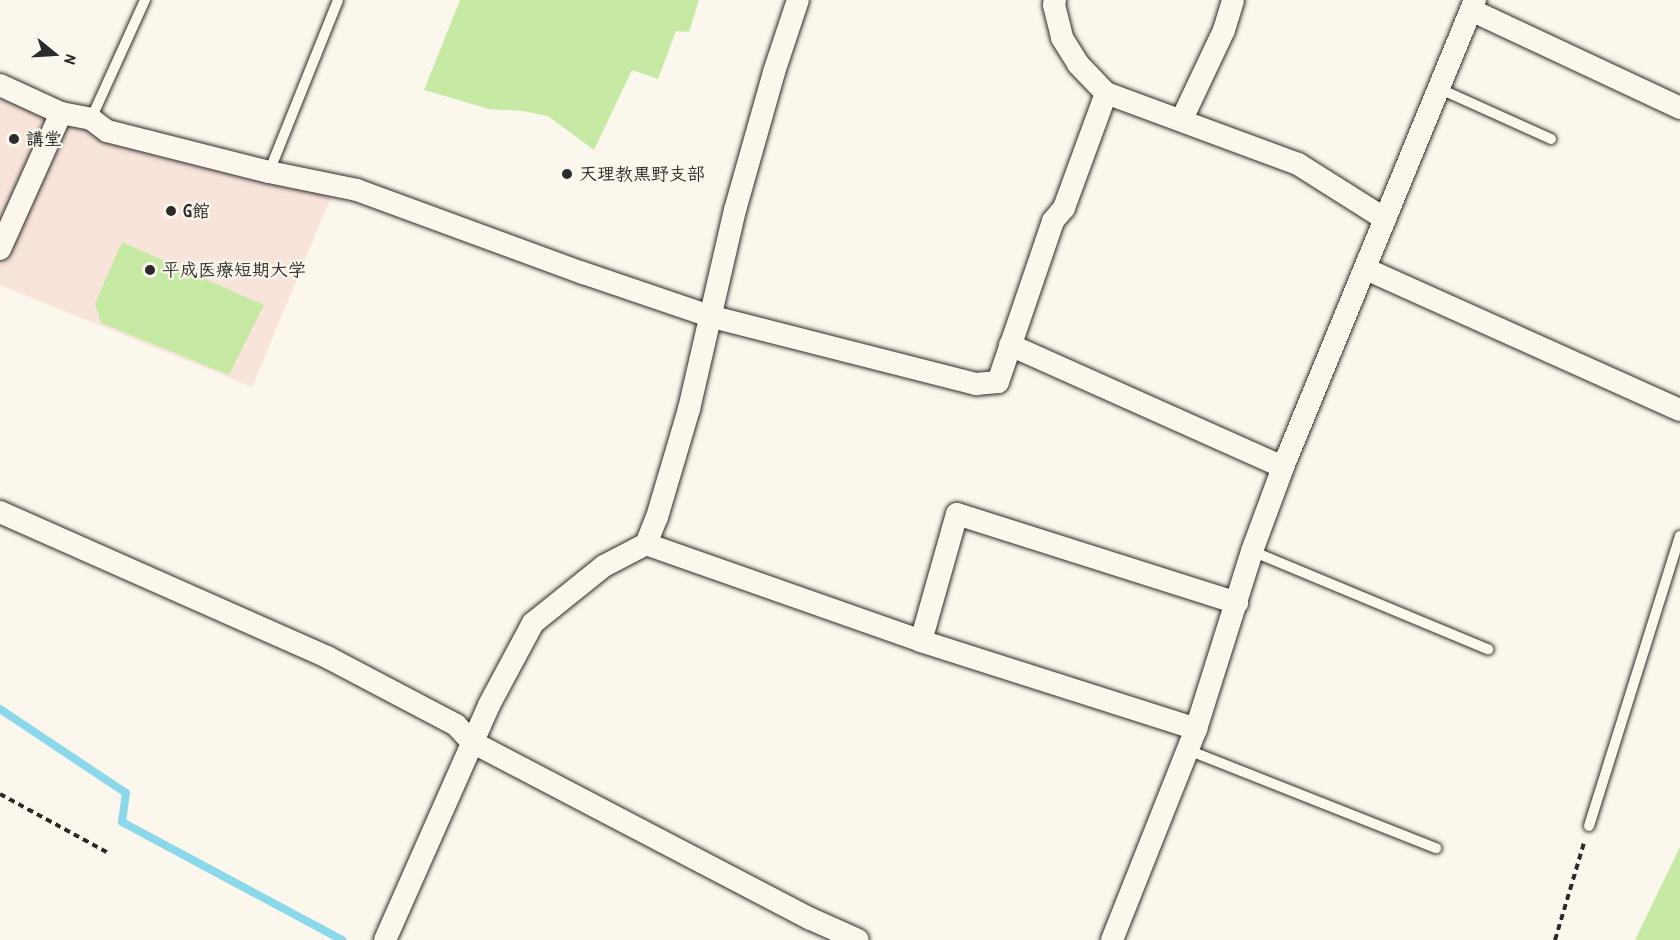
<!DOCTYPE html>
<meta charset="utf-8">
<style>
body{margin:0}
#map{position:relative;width:1680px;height:940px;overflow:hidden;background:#fbf7ec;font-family:"Patrick Hand","Klee One",sans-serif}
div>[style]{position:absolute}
.built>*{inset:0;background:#f9e4dc}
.green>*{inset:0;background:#c6e9a3}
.stream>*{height:8px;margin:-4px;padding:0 4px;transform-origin:4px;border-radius:4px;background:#8bd8ea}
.path>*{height:4px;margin-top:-2px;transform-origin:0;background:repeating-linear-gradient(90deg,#2b2b2b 0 6px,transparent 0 10.5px)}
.roads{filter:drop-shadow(0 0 2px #2b2b2b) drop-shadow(0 0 2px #2b2b2b)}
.service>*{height:10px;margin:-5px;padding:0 5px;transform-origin:5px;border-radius:5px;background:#fbf7ec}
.minor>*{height:22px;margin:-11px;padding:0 11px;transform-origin:11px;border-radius:11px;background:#fbf7ec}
.dots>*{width:16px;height:16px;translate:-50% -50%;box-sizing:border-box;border:3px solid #fbf7ec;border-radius:50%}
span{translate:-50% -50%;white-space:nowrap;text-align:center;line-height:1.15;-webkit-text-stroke:4.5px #fbf7ec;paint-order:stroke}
.poi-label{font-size:18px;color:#2b2b2b;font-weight:700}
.left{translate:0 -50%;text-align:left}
.north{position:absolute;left:24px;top:24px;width:60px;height:60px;-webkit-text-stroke:4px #fbf7ec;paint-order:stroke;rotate:108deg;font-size:16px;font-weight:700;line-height:24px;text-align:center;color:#2b2b2b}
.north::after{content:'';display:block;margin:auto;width:21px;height:27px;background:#2b2b2b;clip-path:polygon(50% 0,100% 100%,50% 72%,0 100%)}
</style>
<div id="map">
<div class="built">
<i style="clip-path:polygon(0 90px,47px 119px,0 223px)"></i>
<i style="clip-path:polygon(60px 123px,331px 197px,252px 387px,0 285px,0 255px)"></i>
</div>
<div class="green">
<i style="clip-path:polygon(460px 0,699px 0,689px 32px,676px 31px,658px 79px,632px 70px,594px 150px,548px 116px,523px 111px,489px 109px,424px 90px)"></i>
<i style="clip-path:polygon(122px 242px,264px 305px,229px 375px,101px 323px,95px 304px)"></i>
<i style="clip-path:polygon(1680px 847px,1680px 940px,1635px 940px)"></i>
</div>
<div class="stream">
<i style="left:0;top:709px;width:151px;rotate:33.7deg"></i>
<i style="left:126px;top:793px;width:29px;rotate:98deg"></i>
<i style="left:122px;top:822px;width:250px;rotate:28.2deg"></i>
</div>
<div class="path">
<i style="left:0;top:794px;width:125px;rotate:28.6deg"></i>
<i style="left:1555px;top:940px;width:101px;rotate:-73.4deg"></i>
</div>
<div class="roads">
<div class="service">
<i style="left:1438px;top:88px;width:124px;rotate:24.3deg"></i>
<i style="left:91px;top:119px;width:131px;rotate:-65.6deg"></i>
<i style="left:269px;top:172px;width:185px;rotate:-68.1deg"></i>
<i style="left:1252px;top:551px;width:256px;rotate:22.6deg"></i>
<i style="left:1188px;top:750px;width:267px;rotate:21.6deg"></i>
<i style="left:1589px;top:826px;width:304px;rotate:-72.6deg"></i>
</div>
<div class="minor">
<i style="left:1055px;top:0;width:5px;rotate:101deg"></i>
<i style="left:1054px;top:5px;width:34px;rotate:76deg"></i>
<i style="left:1062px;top:38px;width:31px;rotate:58deg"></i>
<i style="left:1078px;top:64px;width:40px;rotate:46deg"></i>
<i style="left:1106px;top:93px;width:205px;rotate:20.3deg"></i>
<i style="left:1298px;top:164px;width:103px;rotate:32.3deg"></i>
<i style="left:1471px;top:10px;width:231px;rotate:25.1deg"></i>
<i style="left:0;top:85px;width:67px;rotate:24.7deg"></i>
<i style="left:61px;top:113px;width:31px;rotate:11deg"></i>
<i style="left:91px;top:119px;width:20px;rotate:37deg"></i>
<i style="left:107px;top:131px;width:167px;rotate:14.2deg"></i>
<i style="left:269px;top:172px;width:90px;rotate:11.6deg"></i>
<i style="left:357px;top:190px;width:241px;rotate:20.2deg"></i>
<i style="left:583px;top:273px;width:133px;rotate:18.8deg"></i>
<i style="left:709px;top:316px;width:276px;rotate:14.3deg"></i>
<i style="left:976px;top:384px;width:22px;rotate:-5deg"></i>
<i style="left:998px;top:382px;width:170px;rotate:-71.1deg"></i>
<i style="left:1053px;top:221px;width:17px;rotate:-50deg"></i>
<i style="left:1064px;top:208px;width:122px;rotate:-69.9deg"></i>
<i style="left:1182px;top:119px;width:98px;rotate:-64.7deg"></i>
<i style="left:1224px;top:30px;width:31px;rotate:-73deg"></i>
<i style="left:0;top:249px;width:149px;rotate:-65.8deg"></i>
<i style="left:1366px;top:269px;width:344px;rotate:24.2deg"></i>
<i style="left:1010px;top:345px;width:299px;rotate:24.1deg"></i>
<i style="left:0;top:512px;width:358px;rotate:23.9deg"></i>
<i style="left:327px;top:657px;width:146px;rotate:27.8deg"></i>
<i style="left:456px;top:725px;width:23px;rotate:47deg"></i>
<i style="left:472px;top:742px;width:382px;rotate:27.6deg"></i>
<i style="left:811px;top:919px;width:51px;rotate:24.1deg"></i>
<i style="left:646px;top:544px;width:292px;rotate:19.4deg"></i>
<i style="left:921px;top:641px;width:289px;rotate:17.7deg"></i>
<i style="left:921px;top:641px;width:132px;rotate:-74.2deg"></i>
<i style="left:957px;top:514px;width:294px;rotate:17.6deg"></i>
<i style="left:385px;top:940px;width:257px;rotate:-66.1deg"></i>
<i style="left:489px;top:705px;width:93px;rotate:-61.8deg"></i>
<i style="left:533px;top:623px;width:91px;rotate:-38.8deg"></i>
<i style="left:604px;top:566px;width:47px;rotate:-27.6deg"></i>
<i style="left:646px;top:544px;width:29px;rotate:-68deg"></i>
<i style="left:657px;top:517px;width:113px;rotate:-73.5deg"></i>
<i style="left:689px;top:409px;width:204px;rotate:-77deg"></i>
<i style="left:735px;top:210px;width:143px;rotate:-74.2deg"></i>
<i style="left:774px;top:72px;width:76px;rotate:-71.6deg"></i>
<i style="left:1112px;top:940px;width:227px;rotate:-68.3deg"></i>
<i style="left:1196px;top:729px;width:187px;rotate:-72.5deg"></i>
<i style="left:1252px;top:551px;width:90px;rotate:-69.7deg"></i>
<i style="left:1283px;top:467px;width:505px;rotate:-67.65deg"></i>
</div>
</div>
<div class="dots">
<i style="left:14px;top:139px;background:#2b2b2b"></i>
<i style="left:567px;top:174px;background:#2b2b2b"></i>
<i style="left:171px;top:211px;background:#2b2b2b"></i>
<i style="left:150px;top:270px;background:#2b2b2b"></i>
</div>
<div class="poi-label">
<span class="left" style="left:26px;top:139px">講堂</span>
<span class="left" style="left:579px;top:174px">天理教黒野支部</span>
<span class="left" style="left:183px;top:211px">G館</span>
<span class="left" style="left:162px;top:270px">平成医療短期大学</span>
</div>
<div class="north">N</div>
</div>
